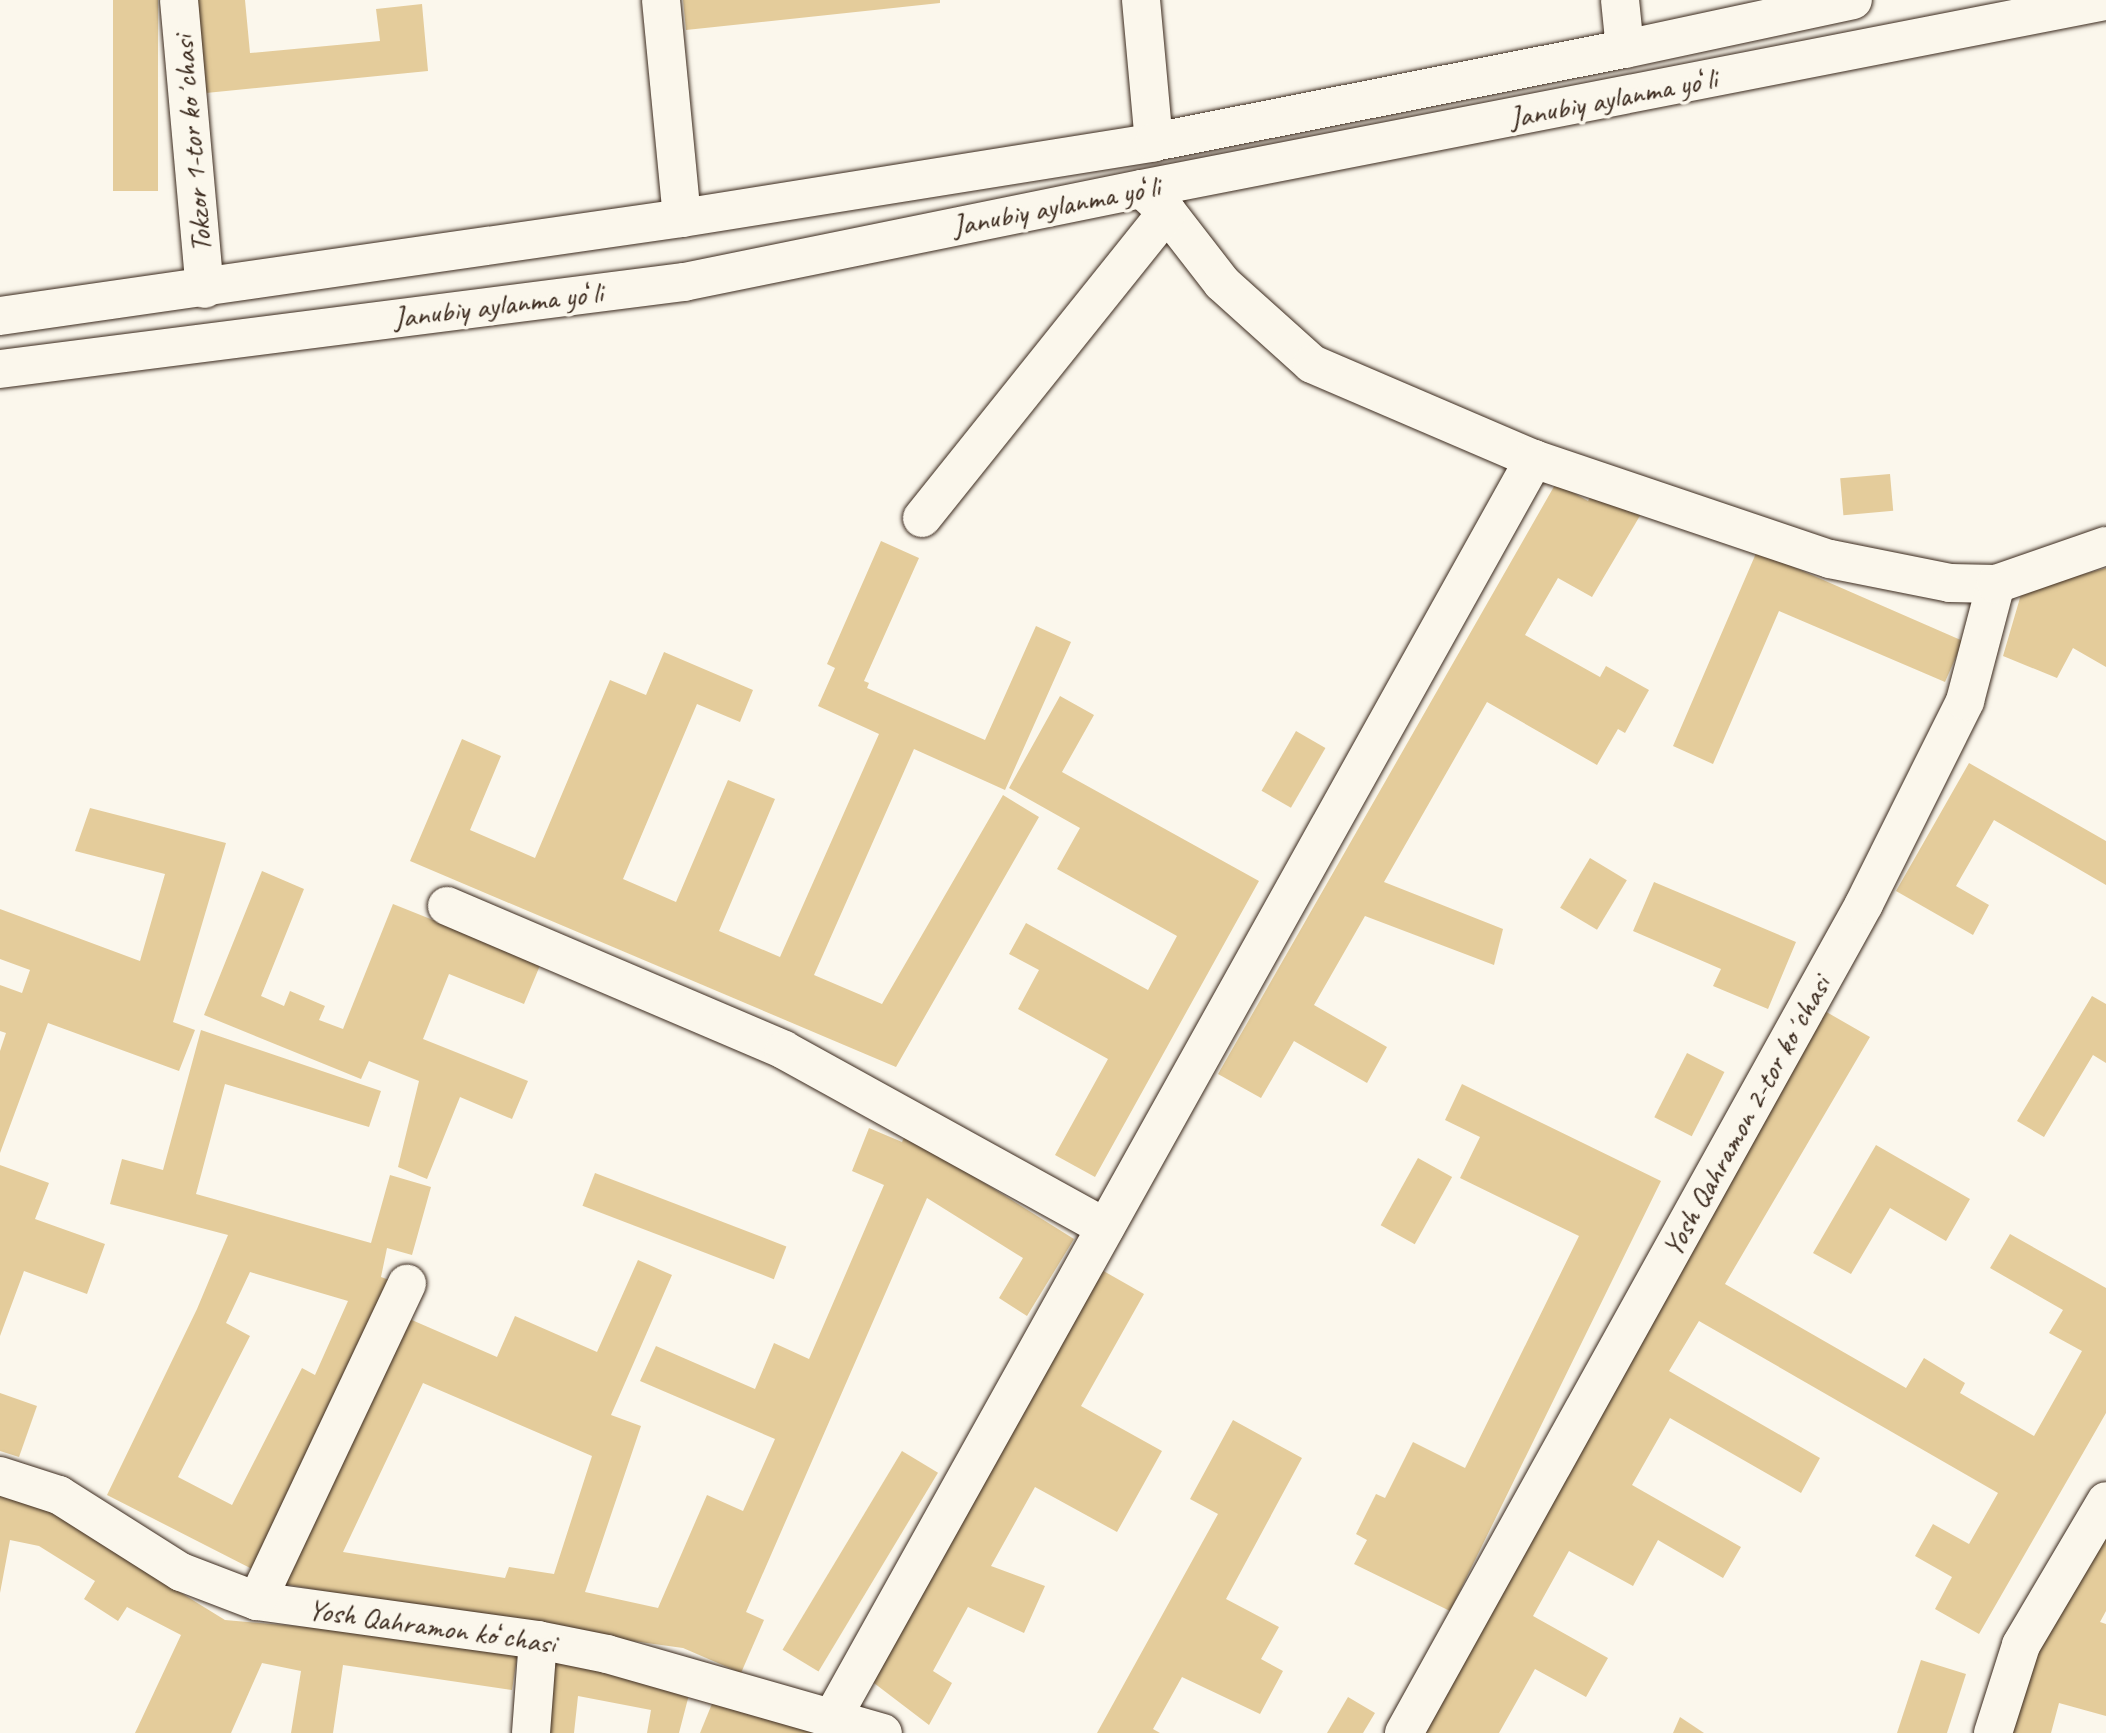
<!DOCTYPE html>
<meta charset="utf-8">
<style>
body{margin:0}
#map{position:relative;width:2106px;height:1733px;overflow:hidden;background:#fbf7ec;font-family:Caveat,sans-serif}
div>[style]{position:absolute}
.building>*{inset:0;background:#e4cc9b;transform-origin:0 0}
.roads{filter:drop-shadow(0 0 2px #3b2a1e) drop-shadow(0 0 2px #3b2a1e)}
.minor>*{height:38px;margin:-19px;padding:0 19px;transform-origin:19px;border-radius:19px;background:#fbf7ec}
.highway>*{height:38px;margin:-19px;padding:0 19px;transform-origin:19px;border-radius:19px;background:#fbf7ec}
span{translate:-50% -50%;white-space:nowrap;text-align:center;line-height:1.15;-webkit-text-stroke:7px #fbf7ec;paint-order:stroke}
.street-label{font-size:30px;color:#3b2a1e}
</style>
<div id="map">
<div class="building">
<i style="left:113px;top:0;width:45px;height:191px"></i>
<i style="clip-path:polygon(197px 0,245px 0,250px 53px,380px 41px,376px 9px,422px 4px,428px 71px,206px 93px)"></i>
<i style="clip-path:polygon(683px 0,940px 0,940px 3px,686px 30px)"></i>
<i style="left:1890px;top:474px;width:37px;height:50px;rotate:85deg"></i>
<i style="clip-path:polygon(1556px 483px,1588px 501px,1596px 488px,1641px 514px,1592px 597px,1558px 578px,1525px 635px,1600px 677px,1606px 666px,1649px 690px,1625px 733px,1618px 729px,1597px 765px,1487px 702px,1384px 882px,1503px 929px,1494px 965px,1365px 916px,1314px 1005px,1387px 1047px,1367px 1083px,1294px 1041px,1261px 1098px,1218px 1074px)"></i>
<i style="clip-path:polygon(881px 541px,919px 558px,864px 681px,869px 683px,867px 688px,985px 740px,1036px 626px,1071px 642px,1005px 790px,914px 749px,814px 975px,882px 1004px,1003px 795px,1039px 817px,896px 1067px,410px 861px,462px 739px,501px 756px,470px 830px,535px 858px,610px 680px,646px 695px,664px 652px,753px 690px,740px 722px,697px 704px,623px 879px,676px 902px,728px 780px,775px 799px,719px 931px,780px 957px,879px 734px,818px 706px,835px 668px,827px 664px)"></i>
<i style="clip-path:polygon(1757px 551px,1963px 641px,1945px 682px,1779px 611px,1713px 764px,1673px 746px)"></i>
<i style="clip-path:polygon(2106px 568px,2106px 667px,2073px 648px,2057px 678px,2003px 656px,2022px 591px)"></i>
<i style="clip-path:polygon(1060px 696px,1094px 715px,1062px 772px,1259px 881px,1095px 1177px,1055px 1155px,1108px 1059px,1018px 1009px,1039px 970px,1009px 954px,1026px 923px,1148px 990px,1177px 936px,1057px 869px,1080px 828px,1009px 788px)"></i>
<i style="left:1296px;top:731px;width:34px;height:69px;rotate:30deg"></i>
<i style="clip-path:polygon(1969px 763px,2106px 841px,2106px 885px,1994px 820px,1956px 886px,1989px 905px,1973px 935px,1896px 891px)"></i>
<i style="clip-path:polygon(90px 808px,226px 843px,173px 1022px,195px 1030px,179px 1071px,48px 1023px,0 1153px,0 1051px,6px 1033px,0 1031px,0 985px,22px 993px,30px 970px,0 959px,0 909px,140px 961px,165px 874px,75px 851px)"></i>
<i style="left:1590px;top:858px;width:43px;height:58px;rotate:31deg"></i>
<i style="clip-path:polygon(262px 871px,304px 889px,261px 996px,284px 1006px,290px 991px,325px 1006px,319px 1020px,343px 1029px,393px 904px,541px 963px,524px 1004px,449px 974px,423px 1039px,528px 1081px,512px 1119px,460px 1097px,427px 1179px,398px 1167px,419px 1081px,369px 1061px,361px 1079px,204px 1015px)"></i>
<i style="clip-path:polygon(1654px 882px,1796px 942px,1768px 1009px,1713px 986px,1721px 969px,1633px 931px)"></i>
<i style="clip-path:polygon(2092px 996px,2106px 1004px,2106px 1063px,2093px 1055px,2044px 1137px,2017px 1121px)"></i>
<i style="clip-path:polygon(1823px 1010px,1870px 1037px,1725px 1284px,1906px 1388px,1924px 1358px,1965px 1383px,1960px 1393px,2034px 1436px,2082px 1351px,2049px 1333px,2063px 1310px,1990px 1268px,2010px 1234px,2106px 1288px,2106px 1413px,1979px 1634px,1935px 1609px,1952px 1577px,1915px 1556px,1933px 1524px,1969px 1544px,1998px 1493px,1699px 1321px,1669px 1371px,1820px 1458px,1801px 1493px,1670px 1418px,1632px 1485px,1741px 1547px,1723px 1578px,1658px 1540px,1633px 1586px,1569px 1551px,1533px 1616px,1608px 1658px,1586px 1697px,1535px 1669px,1499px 1733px,1418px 1733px)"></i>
<i style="clip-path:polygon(evenodd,201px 1030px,381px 1091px,369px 1127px,225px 1084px,196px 1194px,371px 1243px,390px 1175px,431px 1187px,412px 1255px,387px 1248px,381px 1277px,392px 1281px,254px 1570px,107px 1495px,197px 1309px,228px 1235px,110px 1204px,122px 1159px,163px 1170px,201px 1030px,250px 1272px,348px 1301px,315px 1375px,302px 1368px,232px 1505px,178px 1477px,250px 1336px,226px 1323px,250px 1272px)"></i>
<i style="left:1687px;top:1053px;width:42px;height:72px;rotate:27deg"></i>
<i style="clip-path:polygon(1462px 1084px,1661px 1181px,1450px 1611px,1354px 1564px,1367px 1540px,1356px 1534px,1376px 1494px,1385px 1498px,1413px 1442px,1465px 1468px,1579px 1236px,1460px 1178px,1480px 1137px,1445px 1120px)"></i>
<i style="clip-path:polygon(evenodd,869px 1128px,902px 1142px,906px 1134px,1074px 1239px,1027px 1316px,999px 1298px,1023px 1258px,927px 1198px,746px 1612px,764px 1620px,741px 1673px,683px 1648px,538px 1628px,278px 1583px,398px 1314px,497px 1357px,515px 1316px,597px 1352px,638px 1260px,672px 1275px,611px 1415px,641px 1426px,585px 1592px,658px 1608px,707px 1495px,743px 1511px,775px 1439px,640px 1381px,656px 1346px,755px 1389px,774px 1343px,809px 1359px,884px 1185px,852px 1171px,869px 1128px,423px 1383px,592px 1456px,554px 1574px,509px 1567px,505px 1578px,343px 1552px,423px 1383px)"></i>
<i style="clip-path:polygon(1876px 1145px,1970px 1199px,1946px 1241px,1890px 1208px,1851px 1274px,1813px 1253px)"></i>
<i style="left:1418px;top:1158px;width:39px;height:77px;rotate:29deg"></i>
<i style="clip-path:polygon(0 1165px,49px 1183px,35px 1219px,105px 1244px,87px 1294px,24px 1271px,0 1336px)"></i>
<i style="left:595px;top:1173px;width:205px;height:35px;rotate:21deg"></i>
<i style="clip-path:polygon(1100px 1269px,1144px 1294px,1081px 1406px,1162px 1451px,1117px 1532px,1035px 1487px,991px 1566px,1045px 1586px,1024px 1633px,968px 1607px,933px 1671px,952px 1683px,929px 1725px,870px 1680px)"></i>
<i style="clip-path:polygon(0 1393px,37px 1406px,19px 1457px,0 1451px)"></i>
<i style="clip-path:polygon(1233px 1420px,1302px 1458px,1226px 1599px,1279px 1627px,1261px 1659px,1283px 1671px,1260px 1714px,1182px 1677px,1153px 1729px,1160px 1733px,1097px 1733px,1218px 1514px,1190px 1499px)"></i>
<i style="left:902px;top:1451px;width:42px;height:232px;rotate:31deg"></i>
<i style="clip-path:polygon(0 1487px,63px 1507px,113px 1551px,225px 1620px,519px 1645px,512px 1690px,343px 1665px,333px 1733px,291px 1733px,301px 1671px,262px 1663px,231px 1733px,135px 1733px,181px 1635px,127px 1607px,118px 1621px,84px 1599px,95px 1581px,39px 1546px,10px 1540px,0 1593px)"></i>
<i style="clip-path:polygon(2106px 1521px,2106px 1611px,2100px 1622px,2106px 1624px,2106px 1716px,2059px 1703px,2051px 1733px,2004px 1733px,2028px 1648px)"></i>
<i style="clip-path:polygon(551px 1652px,691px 1687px,679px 1733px,647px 1733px,651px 1710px,578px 1696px,574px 1733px,544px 1733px)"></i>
<i style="clip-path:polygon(1921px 1660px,1966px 1674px,1947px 1733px,1897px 1733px)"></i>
<i style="clip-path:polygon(716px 1694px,815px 1733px,700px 1733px)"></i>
<i style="clip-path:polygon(1348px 1697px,1375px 1713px,1363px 1733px,1327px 1733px)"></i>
<i style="clip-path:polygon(1680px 1717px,1704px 1733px,1673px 1733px)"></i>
</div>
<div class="roads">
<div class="minor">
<i style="left:179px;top:0;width:290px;rotate:84.9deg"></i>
<i style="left:661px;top:0;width:219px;rotate:84.5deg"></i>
<i style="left:1141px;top:0;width:143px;rotate:84.8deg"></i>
<i style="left:1620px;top:0;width:49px;rotate:84.2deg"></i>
<i style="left:1142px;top:189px;width:34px;rotate:43deg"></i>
<i style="left:1167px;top:212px;width:90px;rotate:52.2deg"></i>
<i style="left:1222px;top:283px;width:121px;rotate:42deg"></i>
<i style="left:1312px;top:364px;width:241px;rotate:23.2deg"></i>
<i style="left:1534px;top:459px;width:312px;rotate:18.7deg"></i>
<i style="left:1830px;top:559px;width:122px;rotate:11.3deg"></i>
<i style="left:1950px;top:583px;width:46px;rotate:1.2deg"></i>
<i style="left:922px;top:518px;width:392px;rotate:-51.3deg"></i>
<i style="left:447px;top:906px;width:366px;rotate:23.1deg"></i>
<i style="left:784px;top:1050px;width:367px;rotate:28.9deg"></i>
<i style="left:0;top:1476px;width:62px;rotate:17.9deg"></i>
<i style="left:59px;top:1495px;width:144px;rotate:32.3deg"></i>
<i style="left:181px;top:1572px;width:81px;rotate:20.9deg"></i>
<i style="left:257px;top:1601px;width:284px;rotate:7.9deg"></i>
<i style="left:538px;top:1640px;width:70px;rotate:11.5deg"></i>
<i style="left:607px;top:1654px;width:287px;rotate:16deg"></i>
<i style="left:257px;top:1601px;width:351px;rotate:-64.7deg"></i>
<i style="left:831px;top:1720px;width:1444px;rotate:-60.86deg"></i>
<i style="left:531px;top:1733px;width:93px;rotate:-85.7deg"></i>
<i style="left:1404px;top:1733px;width:948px;rotate:-60.97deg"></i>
<i style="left:1864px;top:904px;width:227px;rotate:-63.5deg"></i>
<i style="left:1965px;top:701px;width:121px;rotate:-75.2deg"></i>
<i style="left:1996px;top:584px;width:116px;rotate:-19.1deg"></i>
<i style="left:1993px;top:1733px;width:92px;rotate:-72.3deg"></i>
<i style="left:2021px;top:1645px;width:167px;rotate:-59.4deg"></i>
</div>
<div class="highway">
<i style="left:0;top:316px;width:689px;rotate:-8.18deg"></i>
<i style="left:682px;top:218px;width:478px;rotate:-9.1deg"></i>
<i style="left:1154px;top:142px;width:480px;rotate:-11.2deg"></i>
<i style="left:1625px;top:49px;width:233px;rotate:-12.1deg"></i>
<i style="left:0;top:369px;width:690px;rotate:-7.25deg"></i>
<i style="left:684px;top:282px;width:467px;rotate:-11.5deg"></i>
<i style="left:1142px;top:189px;width:982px;rotate:-11.04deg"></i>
</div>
</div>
<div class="street-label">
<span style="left:1613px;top:98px;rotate:-11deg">Janubiy aylanma yoʻli</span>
<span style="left:192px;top:144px;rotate:-95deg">Tokzor 1-tor koʼchasi</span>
<span style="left:1056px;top:206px;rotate:-11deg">Janubiy aylanma yoʻli</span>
<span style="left:498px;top:305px;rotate:-7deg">Janubiy aylanma yoʻli</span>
<span style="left:1746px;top:1116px;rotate:-61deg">Yosh Qahramon 2-tor koʼchasi</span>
<span style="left:432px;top:1626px;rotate:8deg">Yosh Qahramon koʻchasi</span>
</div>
</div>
